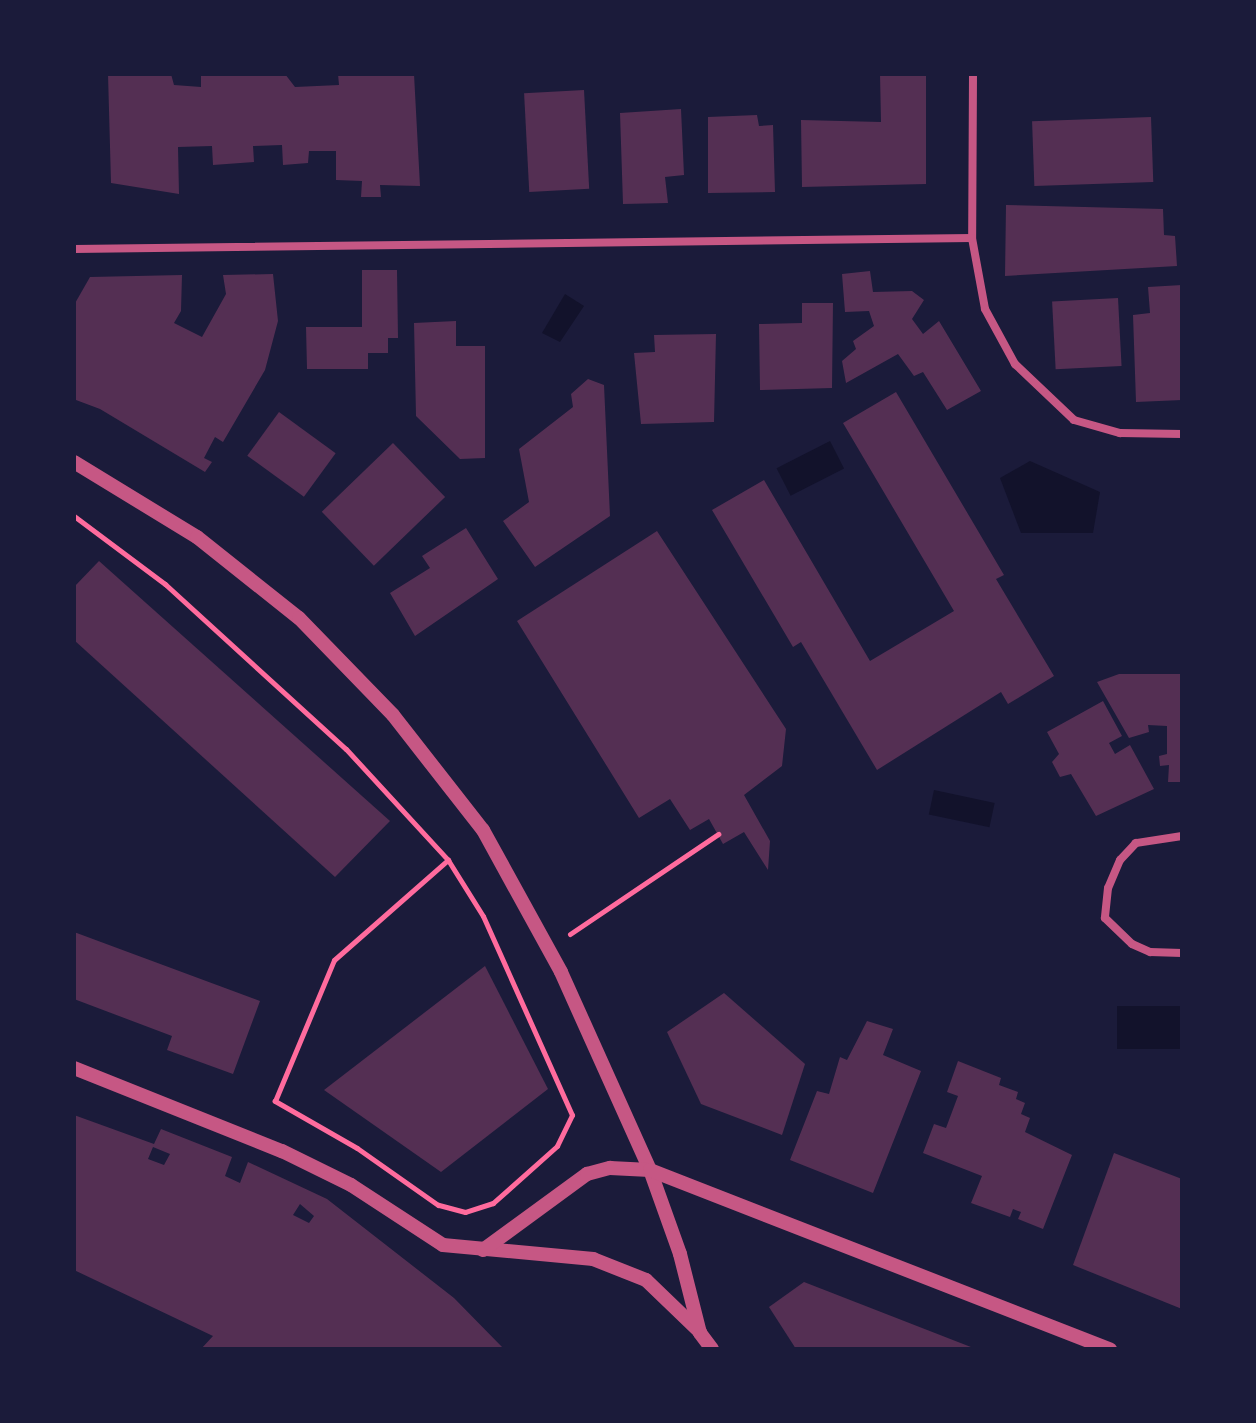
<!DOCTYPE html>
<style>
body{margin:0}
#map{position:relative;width:1256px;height:1423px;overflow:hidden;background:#1b1b3a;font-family:"Noto Sans",sans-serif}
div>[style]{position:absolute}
.water>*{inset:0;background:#12122b;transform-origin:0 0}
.building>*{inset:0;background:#542f53;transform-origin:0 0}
.path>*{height:5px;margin:-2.5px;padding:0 2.5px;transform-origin:2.5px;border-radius:2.5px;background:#ff6b9d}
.minor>*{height:8px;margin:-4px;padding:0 4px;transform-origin:4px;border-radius:4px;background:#c65784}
.tertiary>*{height:14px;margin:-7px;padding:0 7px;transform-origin:7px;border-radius:7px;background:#c65784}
span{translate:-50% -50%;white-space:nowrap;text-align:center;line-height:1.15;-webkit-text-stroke:6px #1b1b3a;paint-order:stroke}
.frame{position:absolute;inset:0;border:76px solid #1b1b3a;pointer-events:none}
</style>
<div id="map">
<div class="water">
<i style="clip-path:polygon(565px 294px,584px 306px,560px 342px,542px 333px)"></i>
<i style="left:830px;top:441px;width:31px;height:60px;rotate:63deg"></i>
<i style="clip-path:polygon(1030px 461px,1100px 492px,1093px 533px,1021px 533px,1000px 478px)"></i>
<i style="left:934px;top:790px;width:62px;height:25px;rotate:12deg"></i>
<i style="left:1117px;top:1006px;width:65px;height:43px"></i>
</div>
<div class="building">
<i style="clip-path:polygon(108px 74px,171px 74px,174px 85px,201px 87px,201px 74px,285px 74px,295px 87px,339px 85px,338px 74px,414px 74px,420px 186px,380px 185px,381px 197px,361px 197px,362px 181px,336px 180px,336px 151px,309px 151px,308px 163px,283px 165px,282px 145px,253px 146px,254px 162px,213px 165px,212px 146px,178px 147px,179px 194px,111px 183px)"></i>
<i style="clip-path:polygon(880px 74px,926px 74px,926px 184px,802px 187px,801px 120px,881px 122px)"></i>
<i style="left:584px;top:90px;width:99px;height:60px;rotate:87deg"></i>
<i style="clip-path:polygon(681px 109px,684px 175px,665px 177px,668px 203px,623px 204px,620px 113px)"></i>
<i style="clip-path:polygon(757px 115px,759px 126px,773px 125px,775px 192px,708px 193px,708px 117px)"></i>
<i style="left:1151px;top:117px;width:65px;height:119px;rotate:88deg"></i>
<i style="clip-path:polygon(1006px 205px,1163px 209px,1164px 235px,1175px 236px,1177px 266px,1005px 276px)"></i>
<i style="clip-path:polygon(362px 270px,397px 270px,398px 338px,388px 338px,388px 353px,368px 353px,368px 369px,307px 369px,306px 327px,362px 327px)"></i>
<i style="clip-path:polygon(870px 271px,873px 292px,912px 291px,924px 300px,912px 319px,923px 334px,939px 321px,981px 391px,947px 410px,923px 372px,914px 376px,898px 354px,846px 383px,842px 361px,856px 349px,853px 341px,874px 326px,869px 311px,845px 312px,842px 274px)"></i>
<i style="clip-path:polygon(273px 274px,278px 321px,265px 370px,223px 442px,215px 437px,204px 458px,212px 462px,205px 472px,100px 409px,76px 400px,74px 305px,90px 277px,182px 275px,181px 311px,174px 323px,202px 337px,226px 294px,223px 275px)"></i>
<i style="clip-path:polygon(1182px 285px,1182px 400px,1136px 402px,1133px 315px,1150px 313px,1148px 287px)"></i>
<i style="left:1118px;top:298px;width:68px;height:66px;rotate:87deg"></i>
<i style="clip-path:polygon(802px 303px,833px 303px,832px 388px,760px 390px,759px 324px,802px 323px)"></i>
<i style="clip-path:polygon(456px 321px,456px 346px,485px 346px,485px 458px,460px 459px,416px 416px,414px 323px)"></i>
<i style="clip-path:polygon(716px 334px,714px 422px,641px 424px,634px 353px,655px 352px,654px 335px)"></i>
<i style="clip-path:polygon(588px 379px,604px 385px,610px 516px,535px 567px,503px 521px,529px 502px,519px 449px,573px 407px,571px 394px)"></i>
<i style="clip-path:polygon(896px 392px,1004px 575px,996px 579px,1054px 676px,1008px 704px,1001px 692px,877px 770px,801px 642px,793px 647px,712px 510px,764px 480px,870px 661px,954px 611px,843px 423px)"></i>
<i style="left:279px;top:412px;width:70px;height:54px;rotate:36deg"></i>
<i style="left:393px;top:443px;width:75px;height:99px;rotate:46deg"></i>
<i style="clip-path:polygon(466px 528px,498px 579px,415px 636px,390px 593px,430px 568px,422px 556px)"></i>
<i style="clip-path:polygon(657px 531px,786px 729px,782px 766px,744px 795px,770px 841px,768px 870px,744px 832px,723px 844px,709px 819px,690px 830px,670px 799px,639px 818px,517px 621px)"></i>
<i style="clip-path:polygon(99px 561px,390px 821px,335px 877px,74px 640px,74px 587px)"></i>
<i style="clip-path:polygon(1119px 674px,1182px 674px,1182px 782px,1168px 782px,1169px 765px,1160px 766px,1159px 756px,1167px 754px,1167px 726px,1148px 725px,1149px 732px,1129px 738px,1097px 682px)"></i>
<i style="clip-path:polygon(1103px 701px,1122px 736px,1109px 743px,1115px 754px,1130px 745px,1154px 789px,1096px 816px,1071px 774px,1060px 777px,1052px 762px,1059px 754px,1047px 732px)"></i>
<i style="clip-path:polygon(74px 932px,260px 1001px,233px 1074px,167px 1050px,172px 1036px,74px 999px)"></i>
<i style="clip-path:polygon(485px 966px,548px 1089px,441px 1172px,324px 1090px)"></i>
<i style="clip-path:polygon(724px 993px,805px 1064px,782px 1135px,701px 1104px,667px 1032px)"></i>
<i style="clip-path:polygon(867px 1021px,893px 1029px,883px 1055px,921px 1071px,873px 1193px,790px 1160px,817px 1091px,829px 1094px,840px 1057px,847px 1060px)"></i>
<i style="clip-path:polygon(958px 1061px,1001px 1078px,999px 1085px,1018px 1092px,1016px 1099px,1025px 1103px,1021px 1114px,1030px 1118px,1025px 1132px,1072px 1155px,1043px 1229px,1018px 1219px,1021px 1212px,1013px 1209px,1010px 1217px,971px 1203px,982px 1176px,923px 1153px,934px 1124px,946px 1128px,958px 1096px,947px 1092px)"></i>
<i style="clip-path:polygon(evenodd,74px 1115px,154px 1144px,161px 1129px,232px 1157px,225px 1176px,240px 1183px,248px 1162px,327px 1199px,454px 1298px,504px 1349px,201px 1349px,213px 1336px,74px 1270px,74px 1115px,153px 1147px,170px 1154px,164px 1165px,148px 1159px,153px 1147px,74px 1115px,300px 1204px,314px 1216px,309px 1223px,293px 1215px,300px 1204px)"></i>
<i style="clip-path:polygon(1114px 1153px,1182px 1179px,1182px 1309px,1073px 1265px)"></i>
<i style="clip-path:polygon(804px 1282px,976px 1349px,796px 1349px,769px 1307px)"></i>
</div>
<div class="path">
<i style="left:74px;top:516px;width:114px;rotate:36.8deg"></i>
<i style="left:165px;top:584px;width:245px;rotate:42.4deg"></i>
<i style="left:346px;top:749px;width:151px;rotate:47.4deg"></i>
<i style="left:448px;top:860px;width:66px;rotate:58deg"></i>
<i style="left:483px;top:916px;width:218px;rotate:65.9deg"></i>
<i style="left:572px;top:1115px;width:34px;rotate:116deg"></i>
<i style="left:557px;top:1146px;width:86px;rotate:138.3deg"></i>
<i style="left:493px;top:1203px;width:29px;rotate:162deg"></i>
<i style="left:465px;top:1212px;width:28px;rotate:-165deg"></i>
<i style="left:438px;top:1205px;width:99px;rotate:-144.9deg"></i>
<i style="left:357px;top:1148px;width:95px;rotate:-150.2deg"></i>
<i style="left:275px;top:1101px;width:153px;rotate:-67.3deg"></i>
<i style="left:334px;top:960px;width:152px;rotate:-41.3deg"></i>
<i style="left:570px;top:934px;width:179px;rotate:-34deg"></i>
</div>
<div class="minor">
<i style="left:973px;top:74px;width:164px;rotate:90.3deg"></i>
<i style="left:972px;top:238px;width:72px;rotate:79.6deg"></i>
<i style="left:985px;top:309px;width:63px;rotate:61.4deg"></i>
<i style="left:1015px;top:364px;width:81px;rotate:43.5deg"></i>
<i style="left:1074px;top:420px;width:48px;rotate:15.8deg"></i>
<i style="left:1120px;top:433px;width:62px;rotate:0.9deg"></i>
<i style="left:74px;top:249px;width:898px;rotate:-0.7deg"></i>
<i style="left:1182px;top:836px;width:47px;rotate:171.3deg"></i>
<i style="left:1136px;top:843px;width:23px;rotate:133deg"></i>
<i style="left:1120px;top:860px;width:30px;rotate:113deg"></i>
<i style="left:1108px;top:888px;width:30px;rotate:96deg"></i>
<i style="left:1105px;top:918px;width:37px;rotate:44deg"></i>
<i style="left:1132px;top:944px;width:20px;rotate:24deg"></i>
<i style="left:1150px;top:952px;width:32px;rotate:2deg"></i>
</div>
<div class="tertiary">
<i style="left:74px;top:462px;width:144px;rotate:31.4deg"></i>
<i style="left:197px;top:537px;width:130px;rotate:38.5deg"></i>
<i style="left:299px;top:618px;width:135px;rotate:45.9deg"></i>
<i style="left:393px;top:715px;width:146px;rotate:52deg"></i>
<i style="left:483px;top:830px;width:162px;rotate:61.2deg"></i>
<i style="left:561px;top:972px;width:217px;rotate:65.8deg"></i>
<i style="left:650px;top:1170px;width:89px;rotate:70.3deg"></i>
<i style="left:680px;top:1254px;width:81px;rotate:75.8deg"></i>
<i style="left:700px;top:1333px;width:20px;rotate:53deg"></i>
<i style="left:74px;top:1068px;width:224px;rotate:21.8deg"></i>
<i style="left:282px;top:1151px;width:77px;rotate:26.2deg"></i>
<i style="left:351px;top:1185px;width:110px;rotate:33.1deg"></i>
<i style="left:443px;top:1245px;width:151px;rotate:5.3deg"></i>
<i style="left:593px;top:1259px;width:57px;rotate:21.6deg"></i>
<i style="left:646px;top:1280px;width:75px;rotate:43.9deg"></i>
<i style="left:483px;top:1250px;width:129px;rotate:-36.2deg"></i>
<i style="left:587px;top:1174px;width:24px;rotate:-15deg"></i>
<i style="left:610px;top:1168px;width:40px;rotate:2.9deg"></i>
<i style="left:650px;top:1170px;width:494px;rotate:21.3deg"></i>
</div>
<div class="frame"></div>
</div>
